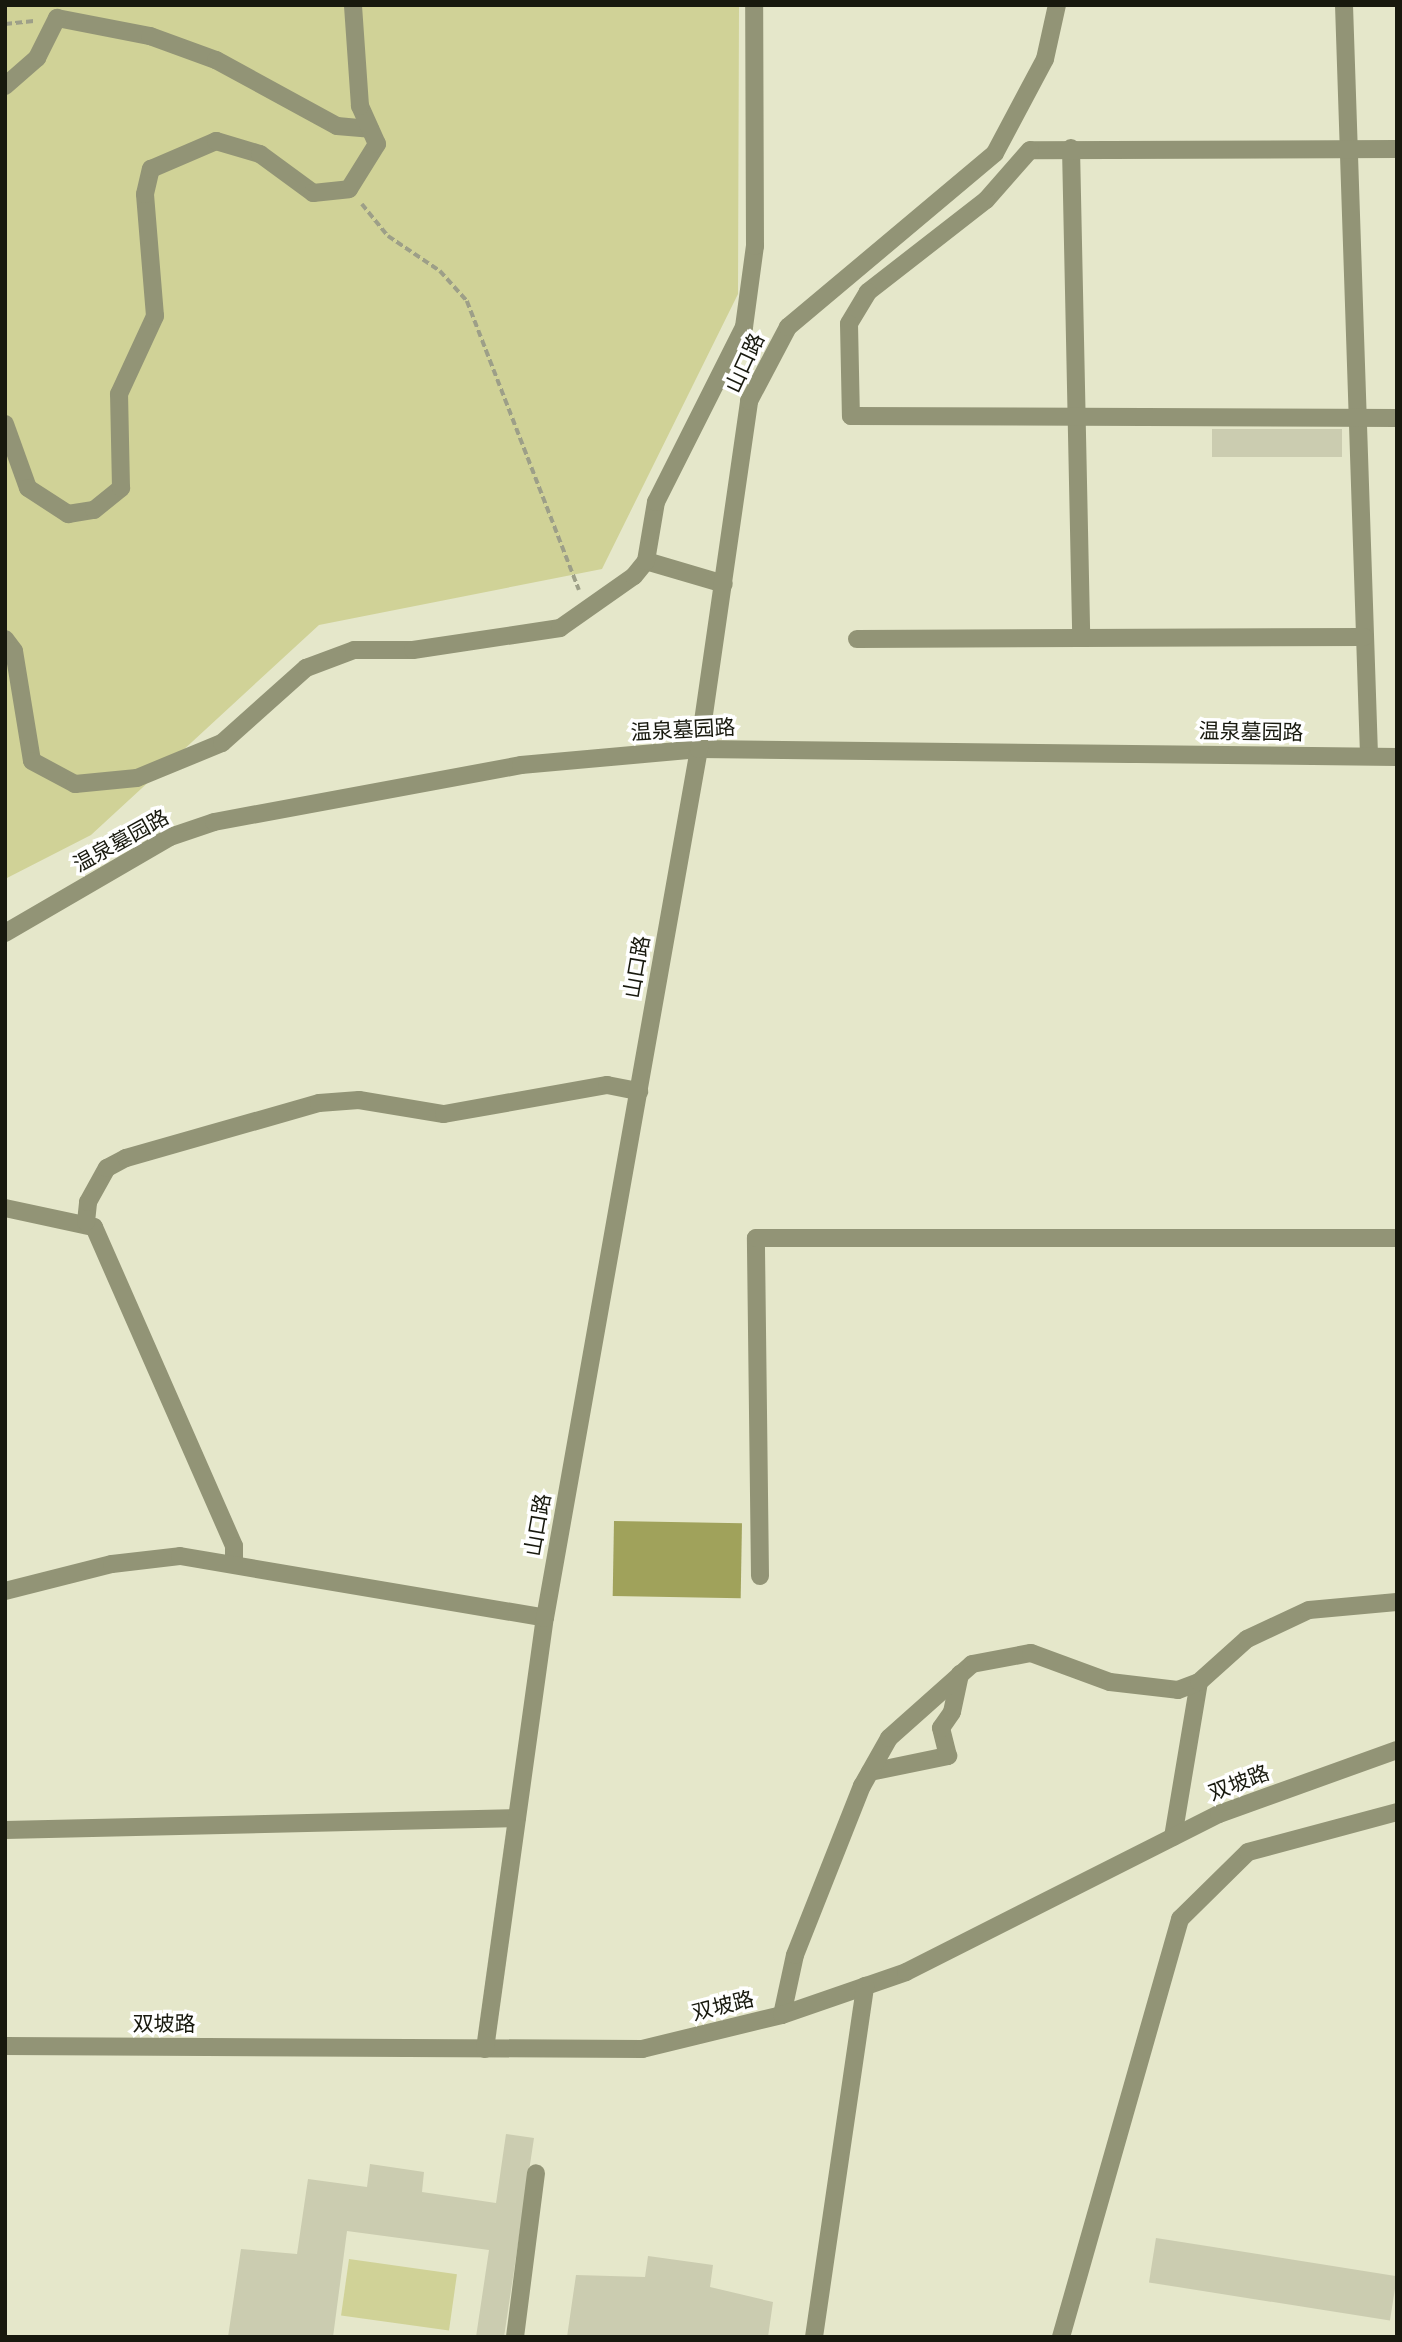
<!DOCTYPE html>
<meta charset="utf-8">
<style>
body{margin:0}
#map{position:relative;width:1402px;height:2342px;overflow:hidden;background:#e5e7ca;font-family:Karla,"Noto Sans SC",sans-serif}
div>[style]{position:absolute}
.green>*{inset:0;background:#d0d297;transform-origin:0 0}
.water>*{inset:0;background:#a0a25b;transform-origin:0 0}
.building>*{inset:0;background:#cbccb0;transform-origin:0 0}
.path>*{height:3.5px;margin-top:-1.75px;transform-origin:0;background:repeating-linear-gradient(90deg,#9d9f88 0 7px,transparent 0 10.5px)}
.minor>*{height:18px;margin:-9px;padding:0 9px;transform-origin:9px;border-radius:9px;background:#929476}
span{translate:-50% -50%;white-space:nowrap;text-align:center;line-height:1.15;-webkit-text-stroke:7px #fff;paint-order:stroke}
.street-label{font-size:21px;color:#18190e}
.frame{position:absolute;inset:0;border:7px solid #18190e;pointer-events:none}
</style>
<div id="map">
<div class="green">
<i style="clip-path:polygon(5px 5px,739px 5px,738px 294px,602px 569px,319px 625px,91px 835px,5px 879px)"></i>
<i style="left:349px;top:2259px;width:109px;height:57px;rotate:8deg"></i>
</div>
<div class="water">
<i style="left:614px;top:1521px;width:128px;height:75px;rotate:1deg"></i>
</div>
<div class="building">
<i style="left:1342px;top:429px;width:28px;height:130px;rotate:90deg"></i>
<i style="clip-path:polygon(506px 2134px,534px 2138px,504px 2337px,476px 2337px,489px 2250px,347px 2231px,333px 2337px,228px 2337px,241px 2249px,297px 2254px,308px 2179px,367px 2187px,370px 2164px,424px 2172px,422px 2192px,496px 2203px)"></i>
<i style="left:1156px;top:2238px;width:244px;height:45px;rotate:9deg"></i>
<i style="clip-path:polygon(648px 2256px,713px 2265px,710px 2287px,773px 2302px,768px 2337px,567px 2337px,576px 2275px,645px 2277px)"></i>
</div>
<div class="path">
<i style="left:5px;top:24px;width:29px;rotate:-6deg"></i>
<i style="left:362px;top:204px;width:41px;rotate:50.9deg"></i>
<i style="left:388px;top:236px;width:63px;rotate:33.9deg"></i>
<i style="left:440px;top:271px;width:40px;rotate:48deg"></i>
<i style="left:467px;top:301px;width:310px;rotate:68.8deg"></i>
</div>
<div class="minor">
<i style="left:1344px;top:5px;width:751px;rotate:88.09deg"></i>
<i style="left:57px;top:18px;width:95px;rotate:11deg"></i>
<i style="left:150px;top:36px;width:70px;rotate:20deg"></i>
<i style="left:216px;top:60px;width:138px;rotate:28.6deg"></i>
<i style="left:337px;top:126px;width:33px;rotate:5deg"></i>
<i style="left:5px;top:86px;width:43px;rotate:-41.2deg"></i>
<i style="left:37px;top:58px;width:45px;rotate:-63.4deg"></i>
<i style="left:1071px;top:148px;width:490px;rotate:88.8deg"></i>
<i style="left:1397px;top:149px;width:367px;rotate:179.8deg"></i>
<i style="left:1030px;top:150px;width:67px;rotate:131.3deg"></i>
<i style="left:986px;top:200px;width:150px;rotate:142.1deg"></i>
<i style="left:868px;top:292px;width:37px;rotate:121deg"></i>
<i style="left:849px;top:324px;width:92px;rotate:88.8deg"></i>
<i style="left:851px;top:416px;width:546px;rotate:0.21deg"></i>
<i style="left:5px;top:424px;width:68px;rotate:70.2deg"></i>
<i style="left:28px;top:488px;width:48px;rotate:33deg"></i>
<i style="left:68px;top:514px;width:26px;rotate:-9deg"></i>
<i style="left:94px;top:510px;width:35px;rotate:-39deg"></i>
<i style="left:121px;top:488px;width:94px;rotate:-91.2deg"></i>
<i style="left:119px;top:394px;width:86px;rotate:-65.2deg"></i>
<i style="left:155px;top:316px;width:122px;rotate:-94.7deg"></i>
<i style="left:145px;top:194px;width:26px;rotate:-77deg"></i>
<i style="left:151px;top:169px;width:71px;rotate:-23.3deg"></i>
<i style="left:216px;top:141px;width:46px;rotate:16.5deg"></i>
<i style="left:260px;top:154px;width:66px;rotate:36.3deg"></i>
<i style="left:313px;top:193px;width:36px;rotate:-6deg"></i>
<i style="left:349px;top:189px;width:53px;rotate:-58.1deg"></i>
<i style="left:377px;top:144px;width:42px;rotate:-114.1deg"></i>
<i style="left:360px;top:106px;width:101px;rotate:-94deg"></i>
<i style="left:646px;top:561px;width:81px;rotate:16.4deg"></i>
<i style="left:5px;top:639px;width:15px;rotate:53deg"></i>
<i style="left:14px;top:651px;width:111px;rotate:80.7deg"></i>
<i style="left:32px;top:761px;width:49px;rotate:28.1deg"></i>
<i style="left:75px;top:784px;width:62px;rotate:-5.5deg"></i>
<i style="left:137px;top:778px;width:92px;rotate:-22.4deg"></i>
<i style="left:222px;top:743px;width:113px;rotate:-41.8deg"></i>
<i style="left:306px;top:668px;width:51px;rotate:-20.6deg"></i>
<i style="left:354px;top:650px;width:59px"></i>
<i style="left:413px;top:650px;width:149px;rotate:-8.5deg"></i>
<i style="left:560px;top:628px;width:90px;rotate:-35.1deg"></i>
<i style="left:634px;top:576px;width:19px;rotate:-51deg"></i>
<i style="left:646px;top:561px;width:60px;rotate:-80.4deg"></i>
<i style="left:656px;top:502px;width:196px;rotate:-63.3deg"></i>
<i style="left:744px;top:327px;width:82px;rotate:-82.3deg"></i>
<i style="left:755px;top:246px;width:241px;rotate:-90.2deg"></i>
<i style="left:857px;top:639px;width:507px;rotate:-0.23deg"></i>
<i style="left:5px;top:933px;width:191px;rotate:-30.2deg"></i>
<i style="left:170px;top:837px;width:46px;rotate:-18.8deg"></i>
<i style="left:214px;top:822px;width:312px;rotate:-10.5deg"></i>
<i style="left:521px;top:765px;width:179px;rotate:-5.1deg"></i>
<i style="left:699px;top:749px;width:698px;rotate:0.66deg"></i>
<i style="left:5px;top:1208px;width:91px;rotate:12.1deg"></i>
<i style="left:94px;top:1227px;width:348px;rotate:66.3deg"></i>
<i style="left:234px;top:1546px;width:15px;rotate:90deg"></i>
<i style="left:86px;top:1222px;width:20px;rotate:-84deg"></i>
<i style="left:88px;top:1202px;width:39px;rotate:-61deg"></i>
<i style="left:107px;top:1168px;width:21px;rotate:-28deg"></i>
<i style="left:126px;top:1158px;width:201px;rotate:-15.9deg"></i>
<i style="left:319px;top:1103px;width:40px;rotate:-4.3deg"></i>
<i style="left:359px;top:1100px;width:86px;rotate:9.4deg"></i>
<i style="left:444px;top:1114px;width:166px;rotate:-10.1deg"></i>
<i style="left:607px;top:1085px;width:33px;rotate:11deg"></i>
<i style="left:760px;top:1576px;width:338px;rotate:-90.7deg"></i>
<i style="left:756px;top:1238px;width:641px"></i>
<i style="left:5px;top:1591px;width:110px;rotate:-14.2deg"></i>
<i style="left:112px;top:1564px;width:68px;rotate:-6.7deg"></i>
<i style="left:180px;top:1556px;width:370px;rotate:9.6deg"></i>
<i style="left:870px;top:1772px;width:80px;rotate:-11.6deg"></i>
<i style="left:948px;top:1756px;width:29px;rotate:-104deg"></i>
<i style="left:941px;top:1728px;width:19px;rotate:-55deg"></i>
<i style="left:952px;top:1712px;width:39px;rotate:-78deg"></i>
<i style="left:5px;top:1830px;width:512px;rotate:-1.34deg"></i>
<i style="left:1173px;top:1837px;width:157px;rotate:-80.5deg"></i>
<i style="left:782px;top:2015px;width:61px;rotate:-77.8deg"></i>
<i style="left:795px;top:1955px;width:182px;rotate:-68.4deg"></i>
<i style="left:862px;top:1786px;width:55px;rotate:-60.6deg"></i>
<i style="left:889px;top:1738px;width:111px;rotate:-41.7deg"></i>
<i style="left:972px;top:1664px;width:60px;rotate:-10.6deg"></i>
<i style="left:1031px;top:1653px;width:84px;rotate:20.2deg"></i>
<i style="left:1110px;top:1682px;width:68px;rotate:6.7deg"></i>
<i style="left:1178px;top:1690px;width:22px;rotate:-21deg"></i>
<i style="left:1199px;top:1682px;width:64px;rotate:-41.9deg"></i>
<i style="left:1247px;top:1639px;width:68px;rotate:-25.1deg"></i>
<i style="left:1309px;top:1610px;width:88px;rotate:-5.2deg"></i>
<i style="left:5px;top:2046px;width:637px;rotate:0.27deg"></i>
<i style="left:642px;top:2049px;width:144px;rotate:-13.7deg"></i>
<i style="left:782px;top:2015px;width:131px;rotate:-19.1deg"></i>
<i style="left:906px;top:1972px;width:351px;rotate:-26.8deg"></i>
<i style="left:1219px;top:1814px;width:189px;rotate:-19.8deg"></i>
<i style="left:485px;top:2049px;width:435px;rotate:-82.1deg"></i>
<i style="left:545px;top:1618px;width:883px;rotate:-79.95deg"></i>
<i style="left:699px;top:749px;width:352px;rotate:-81.8deg"></i>
<i style="left:749px;top:401px;width:84px;rotate:-62.2deg"></i>
<i style="left:788px;top:327px;width:270px;rotate:-40deg"></i>
<i style="left:995px;top:153px;width:106px;rotate:-62deg"></i>
<i style="left:1045px;top:59px;width:55px;rotate:-77.5deg"></i>
<i style="left:515px;top:2337px;width:165px;rotate:-82.7deg"></i>
<i style="left:814px;top:2337px;width:355px;rotate:-81.7deg"></i>
<i style="left:1061px;top:2337px;width:435px;rotate:-74.1deg"></i>
<i style="left:1180px;top:1919px;width:95px;rotate:-44.6deg"></i>
<i style="left:1248px;top:1852px;width:154px;rotate:-15deg"></i>
</div>
<div class="street-label">
<span style="left:745px;top:363px;rotate:-65deg">山口路</span>
<span style="left:683px;top:730px;rotate:-3deg">温泉墓园路</span>
<span style="left:1251px;top:732px;rotate:1deg">温泉墓园路</span>
<span style="left:121px;top:841px;rotate:-29deg">温泉墓园路</span>
<span style="left:637px;top:967px;rotate:-80deg">山口路</span>
<span style="left:538px;top:1525px;rotate:-80deg">山口路</span>
<span style="left:1239px;top:1783px;rotate:-21deg">双坡路</span>
<span style="left:723px;top:2006px;rotate:-14deg">双坡路</span>
<span style="left:164px;top:2024px">双坡路</span>
</div>
<div class="frame"></div>
</div>
